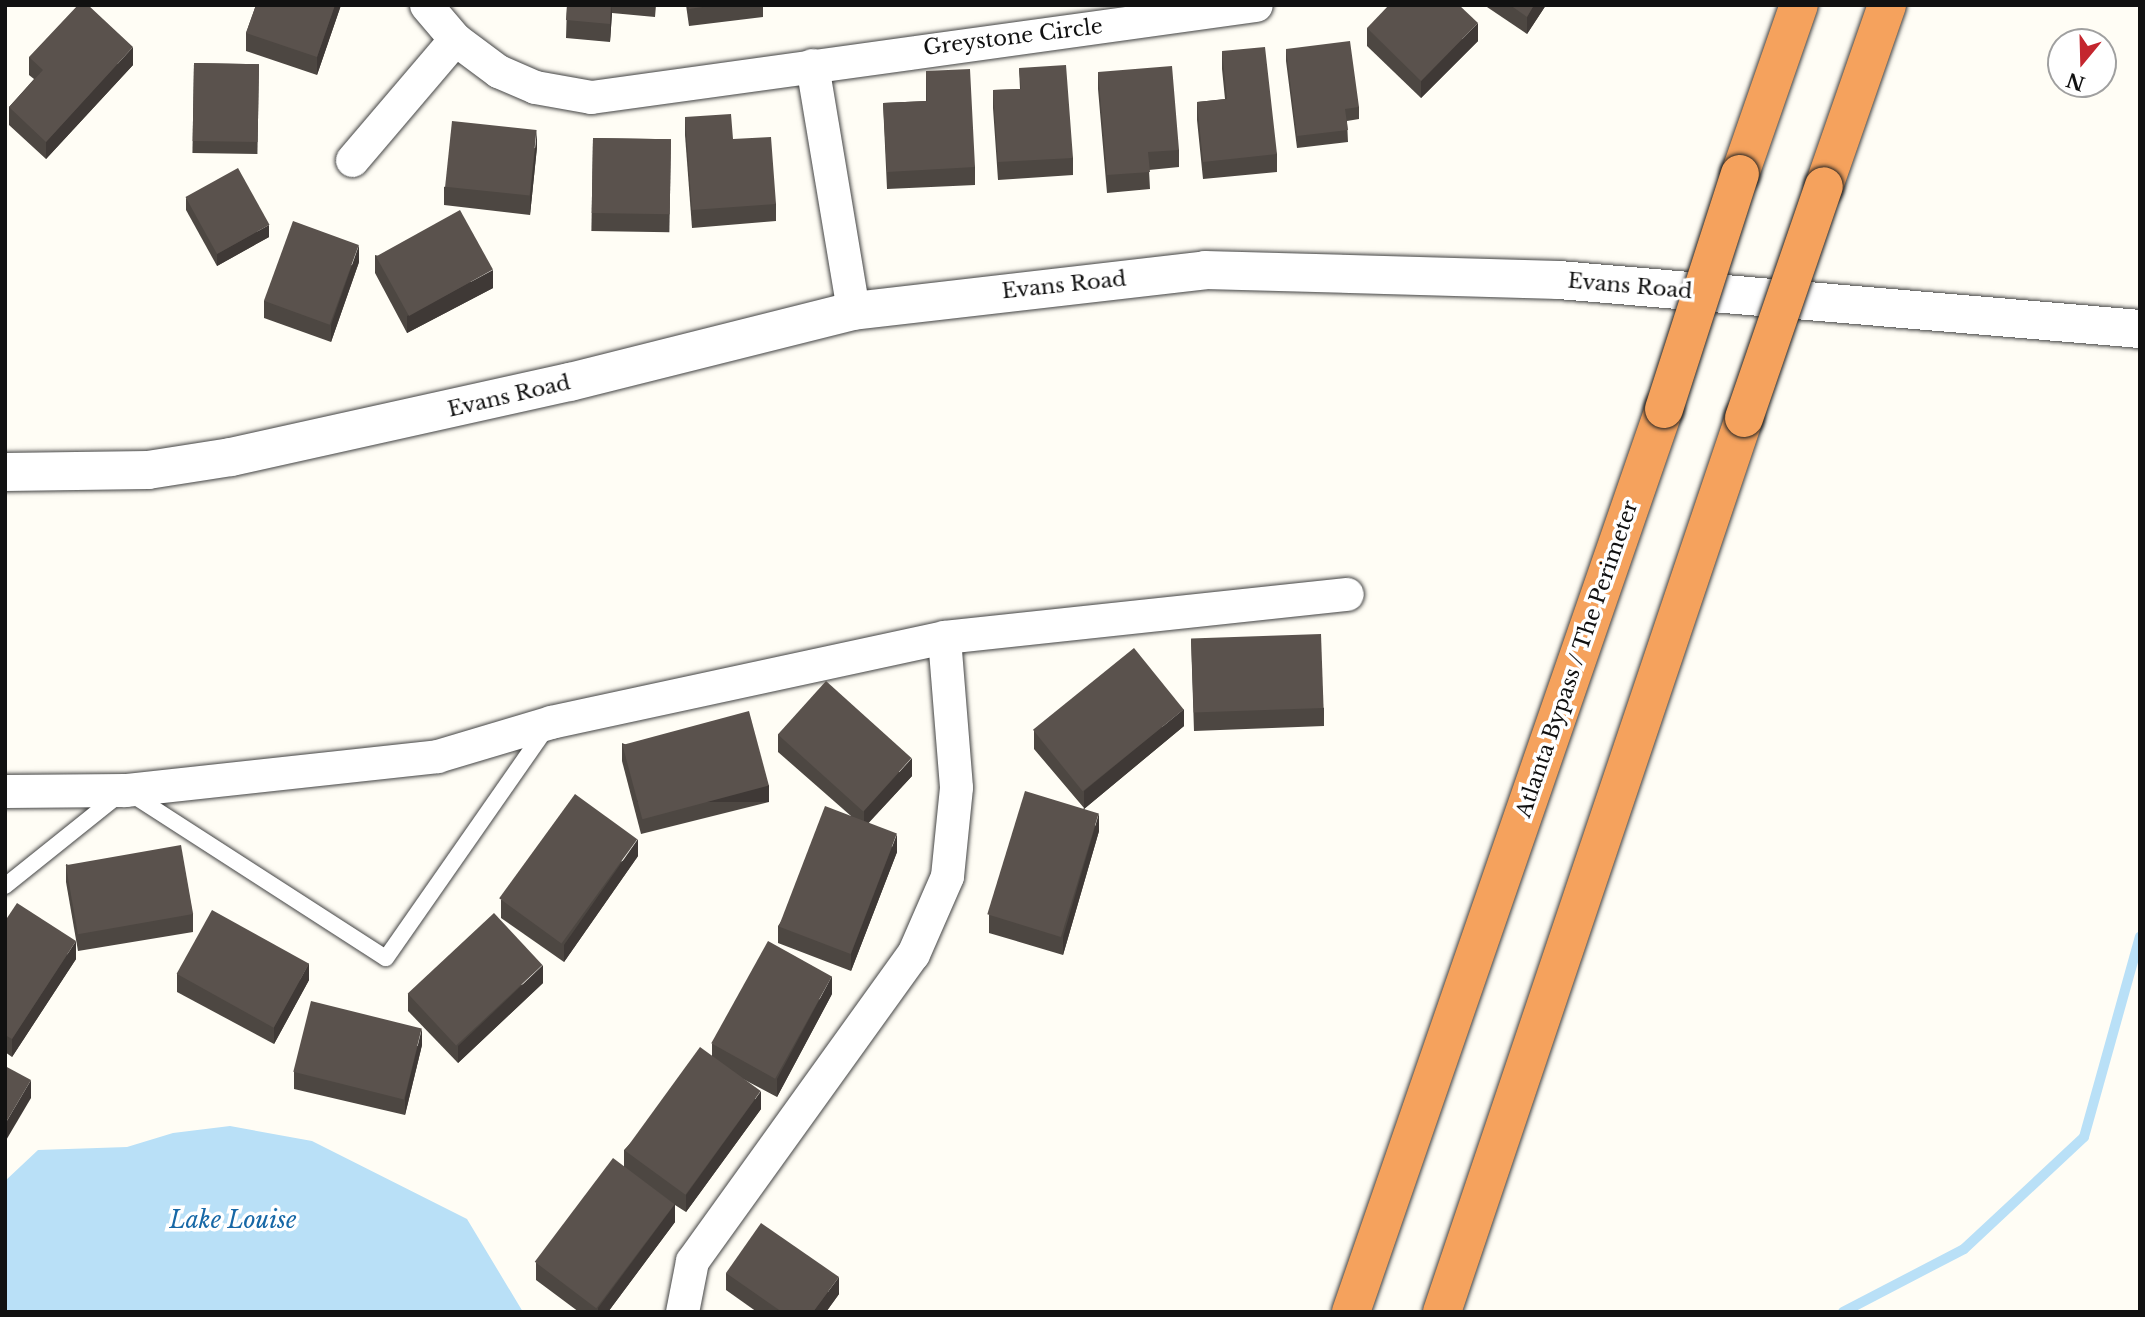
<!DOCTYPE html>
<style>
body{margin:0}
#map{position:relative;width:2145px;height:1317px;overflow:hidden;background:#fffdf5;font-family:"Libre Baskerville",serif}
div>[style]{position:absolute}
.water>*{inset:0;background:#b9e0f7}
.stream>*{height:10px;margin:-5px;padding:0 5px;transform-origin:5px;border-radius:5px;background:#b9e0f7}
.roads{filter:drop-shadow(0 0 2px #444) drop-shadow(0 0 2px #444)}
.service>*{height:16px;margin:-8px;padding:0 8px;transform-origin:8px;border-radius:8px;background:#fff}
.minor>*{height:33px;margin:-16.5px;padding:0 16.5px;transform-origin:16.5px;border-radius:16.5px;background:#fff}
.tertiary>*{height:38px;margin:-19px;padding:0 19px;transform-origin:19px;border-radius:19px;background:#fff}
.motorway>*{height:38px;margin:-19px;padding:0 19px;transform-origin:19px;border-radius:19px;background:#f5a25d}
.bridges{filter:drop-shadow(0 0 2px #222) drop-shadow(0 0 2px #222)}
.motorway-bridge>*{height:38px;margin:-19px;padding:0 19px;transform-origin:19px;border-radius:19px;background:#f5a25d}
.wall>*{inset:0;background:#4d4742;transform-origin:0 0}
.shaded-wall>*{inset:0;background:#3f3936;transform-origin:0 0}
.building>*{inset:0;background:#5a524d;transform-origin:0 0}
span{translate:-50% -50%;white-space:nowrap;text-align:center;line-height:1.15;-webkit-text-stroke:7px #fff;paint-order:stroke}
.street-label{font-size:21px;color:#111}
.water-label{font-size:23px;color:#1768a6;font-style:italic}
.frame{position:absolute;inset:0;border:7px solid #111;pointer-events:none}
.north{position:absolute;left:2047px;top:28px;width:70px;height:70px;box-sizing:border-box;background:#fff;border:2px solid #a0a0a0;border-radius:50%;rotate:199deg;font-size:19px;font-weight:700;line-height:28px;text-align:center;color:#111}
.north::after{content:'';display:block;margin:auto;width:24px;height:32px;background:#c4262e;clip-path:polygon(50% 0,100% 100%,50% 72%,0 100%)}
</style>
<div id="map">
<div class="water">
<i style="clip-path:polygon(230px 1126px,312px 1141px,467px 1219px,523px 1312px,5px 1312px,5px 1181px,38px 1150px,127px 1147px,173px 1133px)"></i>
</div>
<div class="stream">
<i style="left:1843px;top:1312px;width:136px;rotate:-27.5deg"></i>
<i style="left:1964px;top:1249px;width:164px;rotate:-43deg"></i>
<i style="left:2084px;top:1137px;width:208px;rotate:-74.4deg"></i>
</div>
<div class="roads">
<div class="service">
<i style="left:5px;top:886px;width:154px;rotate:-38.7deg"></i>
<i style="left:125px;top:790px;width:310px;rotate:32.8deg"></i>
<i style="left:386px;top:958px;width:282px;rotate:-55.1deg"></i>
</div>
<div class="minor">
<i style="left:426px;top:5px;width:45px;rotate:49.5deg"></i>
<i style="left:455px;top:39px;width:54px;rotate:36.7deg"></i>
<i style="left:498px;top:71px;width:40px;rotate:23.4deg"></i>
<i style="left:535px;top:87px;width:57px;rotate:10.1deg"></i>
<i style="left:591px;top:97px;width:671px;rotate:-7.88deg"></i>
<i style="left:812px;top:65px;width:249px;rotate:80.5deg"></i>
<i style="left:352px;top:160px;width:159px;rotate:-49.6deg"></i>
<i style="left:5px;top:791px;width:120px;rotate:-0.5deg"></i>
<i style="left:125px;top:790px;width:314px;rotate:-6.2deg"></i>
<i style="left:437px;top:756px;width:119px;rotate:-16.6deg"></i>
<i style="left:551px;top:722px;width:402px;rotate:-12.2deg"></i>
<i style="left:944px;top:637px;width:405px;rotate:-6.1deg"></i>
<i style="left:682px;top:1312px;width:52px;rotate:-78.9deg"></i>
<i style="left:692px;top:1261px;width:378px;rotate:-54.3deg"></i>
<i style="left:913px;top:954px;width:85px;rotate:-66.4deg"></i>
<i style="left:947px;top:876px;width:89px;rotate:-84.2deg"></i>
<i style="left:956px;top:787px;width:150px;rotate:-94.6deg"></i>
</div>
<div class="tertiary">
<i style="left:5px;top:472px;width:143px;rotate:-0.8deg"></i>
<i style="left:148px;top:470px;width:84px;rotate:-8.9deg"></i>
<i style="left:231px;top:457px;width:347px;rotate:-12.5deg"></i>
<i style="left:570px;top:382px;width:292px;rotate:-14.1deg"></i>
<i style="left:853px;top:311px;width:354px;rotate:-6.6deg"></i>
<i style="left:1205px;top:270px;width:354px;rotate:1.6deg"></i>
<i style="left:1559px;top:280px;width:583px;rotate:4.82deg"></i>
</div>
<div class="motorway">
<i style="left:1740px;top:174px;width:179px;rotate:-70.8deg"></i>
<i style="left:1824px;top:186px;width:192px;rotate:-70.8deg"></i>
<i style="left:1351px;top:1312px;width:956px;rotate:-70.88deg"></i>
<i style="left:1442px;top:1312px;width:944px;rotate:-71.33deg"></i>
</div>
</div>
<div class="bridges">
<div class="motorway-bridge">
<i style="left:1664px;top:409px;width:247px;rotate:-72.1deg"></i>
<i style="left:1744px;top:418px;width:245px;rotate:-71deg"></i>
</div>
</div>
<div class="wall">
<i style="clip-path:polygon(256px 5px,341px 5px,317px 75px,246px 51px,246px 33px)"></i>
<i style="clip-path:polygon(567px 5px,656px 5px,655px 17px,612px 13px,610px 42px,566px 38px)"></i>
<i style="clip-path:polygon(686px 5px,763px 5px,763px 17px,689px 26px)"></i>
<i style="clip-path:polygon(1484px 5px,1546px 5px,1527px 34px)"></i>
<i style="clip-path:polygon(1367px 28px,1478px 41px,1421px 98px,1367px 46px)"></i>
<i style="clip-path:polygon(1286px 49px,1359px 107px,1359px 119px,1347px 121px,1348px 142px,1297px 148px,1286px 61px)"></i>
<i style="clip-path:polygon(1222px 51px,1277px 154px,1277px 172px,1203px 179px,1197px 120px,1197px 102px,1225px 99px,1222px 69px)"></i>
<i style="clip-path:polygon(29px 57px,133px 65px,46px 159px,9px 125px,9px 107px,34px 79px,29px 75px)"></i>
<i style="left:194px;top:63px;width:65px;height:90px;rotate:1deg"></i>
<i style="clip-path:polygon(1019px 68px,1073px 158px,1073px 175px,998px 180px,993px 108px,993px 90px,1020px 89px)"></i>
<i style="clip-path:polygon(926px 71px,975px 167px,975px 185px,887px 189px,883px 103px,926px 101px)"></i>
<i style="clip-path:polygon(1098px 72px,1179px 150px,1179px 167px,1149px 170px,1150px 189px,1107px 193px,1098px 89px)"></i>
<i style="clip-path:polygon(685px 117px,733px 139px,776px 204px,776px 221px,692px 228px,685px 135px)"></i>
<i style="left:593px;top:138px;width:78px;height:93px;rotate:1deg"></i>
<i style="clip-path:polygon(537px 147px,530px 215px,444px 205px,444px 187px)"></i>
<i style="clip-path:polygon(186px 198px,269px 237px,217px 266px,186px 210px)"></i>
<i style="clip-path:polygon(375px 255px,493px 288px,407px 333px,375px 273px)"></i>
<i style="clip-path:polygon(359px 262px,331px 342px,264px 318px,264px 301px)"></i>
<i style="clip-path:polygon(1191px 639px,1324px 708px,1324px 726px,1194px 731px)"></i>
<i style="clip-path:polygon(1184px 726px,1084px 809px,1099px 831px,1063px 955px,989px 933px,989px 915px,1084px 808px,1034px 749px,1034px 731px)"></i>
<i style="clip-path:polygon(778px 734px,912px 776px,868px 823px,897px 852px,851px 971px,778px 943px,778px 926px,851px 816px,778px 752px)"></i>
<i style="clip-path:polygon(622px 743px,769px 802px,641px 834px,622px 761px)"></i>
<i style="clip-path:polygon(638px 856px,564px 962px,501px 918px,501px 900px)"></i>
<i style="clip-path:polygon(66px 864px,193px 914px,193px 932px,78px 951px,66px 882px)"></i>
<i style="clip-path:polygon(5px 921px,76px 959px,12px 1057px,5px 1052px)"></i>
<i style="clip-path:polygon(177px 974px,309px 980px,274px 1044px,177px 992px)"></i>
<i style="clip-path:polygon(543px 983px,458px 1063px,408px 1011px,408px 994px)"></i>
<i style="clip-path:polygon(832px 994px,777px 1097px,743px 1079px,761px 1109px,686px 1212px,675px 1205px,675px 1222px,608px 1312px,579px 1312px,536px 1280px,536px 1263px,624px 1167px,624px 1150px,712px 1056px,712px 1044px)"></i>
<i style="clip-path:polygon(422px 1045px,405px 1115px,294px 1089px,294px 1072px)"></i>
<i style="clip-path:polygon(726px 1273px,839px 1294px,826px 1312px,757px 1312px,726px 1290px)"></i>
</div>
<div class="shaded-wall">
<i style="clip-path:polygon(335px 5px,341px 5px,317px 75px,317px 57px)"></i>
<i style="clip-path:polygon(611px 5px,612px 13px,610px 42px,610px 24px)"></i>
<i style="clip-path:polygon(1534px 5px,1546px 5px,1527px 34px,1527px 17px)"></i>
<i style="clip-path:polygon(1478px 23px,1478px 41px,1421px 98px,1421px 81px)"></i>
<i style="clip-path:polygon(133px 47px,133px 65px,46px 159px,46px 142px)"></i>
<i style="clip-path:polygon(537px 130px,537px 147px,530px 215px,530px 197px)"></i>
<i style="clip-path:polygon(269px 225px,269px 237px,217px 266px,217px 254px)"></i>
<i style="clip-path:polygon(359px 245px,359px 262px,331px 342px,331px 325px)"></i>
<i style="clip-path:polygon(493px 270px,493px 288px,407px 333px,407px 316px)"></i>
<i style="clip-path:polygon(1184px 709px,1184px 726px,1084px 809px,1084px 791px)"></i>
<i style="clip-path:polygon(912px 758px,912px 776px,864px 828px,864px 811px)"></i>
<i style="left:769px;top:785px;width:17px;height:132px;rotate:90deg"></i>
<i style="clip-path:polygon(1099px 813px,1099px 831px,1063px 955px,1063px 937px)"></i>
<i style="clip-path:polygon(897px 834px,897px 852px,851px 971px,851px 954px)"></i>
<i style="clip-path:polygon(638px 839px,638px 856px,564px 962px,564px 945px)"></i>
<i style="clip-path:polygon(76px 941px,76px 959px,12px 1057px,12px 1039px)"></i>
<i style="clip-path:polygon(309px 963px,309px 980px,274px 1044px,274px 1027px)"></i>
<i style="clip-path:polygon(543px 965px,543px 983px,458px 1063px,458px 1046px)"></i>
<i style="clip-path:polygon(832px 976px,832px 994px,777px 1097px,777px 1079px)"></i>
<i style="clip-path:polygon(422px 1028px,422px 1045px,405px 1115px,405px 1098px)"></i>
<i style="clip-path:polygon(31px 1080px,31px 1098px,5px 1142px,5px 1124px)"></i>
<i style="clip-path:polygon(761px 1091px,761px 1109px,686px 1212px,686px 1195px)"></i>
<i style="clip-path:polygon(675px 1204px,675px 1222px,608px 1312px,598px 1312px,598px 1308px)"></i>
<i style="clip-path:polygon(839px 1277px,839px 1294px,826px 1312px,813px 1312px)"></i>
</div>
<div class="building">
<i style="clip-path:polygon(78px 5px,88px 5px,133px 47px,46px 142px,9px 107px,43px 70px,29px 57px)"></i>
<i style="clip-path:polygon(256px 5px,335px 5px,317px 57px,246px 33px)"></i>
<i style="clip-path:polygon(567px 5px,611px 5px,610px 24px,566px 20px)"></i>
<i style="clip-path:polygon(688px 5px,716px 5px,689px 9px)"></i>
<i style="clip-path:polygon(1389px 5px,1459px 5px,1478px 23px,1421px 81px,1367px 28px)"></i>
<i style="clip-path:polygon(1510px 5px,1534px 5px,1527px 17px)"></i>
<i style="clip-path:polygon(1350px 41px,1359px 107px,1345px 109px,1348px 130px,1297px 136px,1286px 49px)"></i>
<i style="clip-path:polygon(1265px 47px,1277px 154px,1203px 162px,1197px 102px,1227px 99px,1222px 51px)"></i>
<i style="left:194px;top:63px;width:65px;height:78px;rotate:1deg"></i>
<i style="clip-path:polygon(1066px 65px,1073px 158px,998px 162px,993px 90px,1021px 89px,1019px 68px)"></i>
<i style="clip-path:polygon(1172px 66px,1179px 150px,1148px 152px,1150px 172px,1107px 175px,1098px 72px)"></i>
<i style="clip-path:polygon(970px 69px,975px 167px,887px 172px,883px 103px,927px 101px,926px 71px)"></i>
<i style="clip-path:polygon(731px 114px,733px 139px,771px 137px,776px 204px,692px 210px,685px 117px)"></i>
<i style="left:452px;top:121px;width:85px;height:66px;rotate:6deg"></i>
<i style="left:593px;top:138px;width:78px;height:75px;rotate:1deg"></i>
<i style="left:238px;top:168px;width:65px;height:60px;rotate:61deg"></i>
<i style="left:460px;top:210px;width:68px;height:96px;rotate:61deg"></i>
<i style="left:293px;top:221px;width:70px;height:85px;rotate:20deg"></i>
<i style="left:1321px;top:634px;width:74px;height:130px;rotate:88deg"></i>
<i style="left:1134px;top:648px;width:79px;height:130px;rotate:51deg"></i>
<i style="left:826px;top:681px;width:115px;height:72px;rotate:42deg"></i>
<i style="left:749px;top:711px;width:77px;height:131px;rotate:75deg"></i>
<i style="left:1025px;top:791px;width:77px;height:129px;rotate:17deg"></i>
<i style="left:575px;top:794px;width:77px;height:129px;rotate:36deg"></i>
<i style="left:825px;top:806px;width:77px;height:129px;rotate:21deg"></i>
<i style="left:181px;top:845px;width:70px;height:117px;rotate:80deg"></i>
<i style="clip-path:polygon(17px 903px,76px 941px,12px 1039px,5px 1035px,5px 921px)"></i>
<i style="left:212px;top:910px;width:111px;height:73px;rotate:29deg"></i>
<i style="left:494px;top:913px;width:71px;height:118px;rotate:47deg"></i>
<i style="left:768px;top:941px;width:73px;height:117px;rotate:29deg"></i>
<i style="left:311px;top:1001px;width:114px;height:73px;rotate:14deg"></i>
<i style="left:700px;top:1047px;width:75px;height:128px;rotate:36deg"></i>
<i style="clip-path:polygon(5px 1066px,31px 1080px,5px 1124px)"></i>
<i style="left:613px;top:1158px;width:77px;height:130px;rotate:37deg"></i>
<i style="clip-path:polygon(761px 1223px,839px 1277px,813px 1312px,782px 1312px,726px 1273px)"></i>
</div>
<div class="street-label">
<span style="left:1013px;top:37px;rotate:-7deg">Greystone Circle</span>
<span style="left:1064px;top:285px;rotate:-6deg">Evans Road</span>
<span style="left:1630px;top:286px;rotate:5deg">Evans Road</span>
<span style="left:509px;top:396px;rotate:-13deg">Evans Road</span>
<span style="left:1577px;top:659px;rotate:-71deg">Atlanta Bypass / The Perimeter</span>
</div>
<div class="water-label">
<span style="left:233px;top:1220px">Lake Louise</span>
</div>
<div class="frame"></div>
<div class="north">N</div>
</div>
